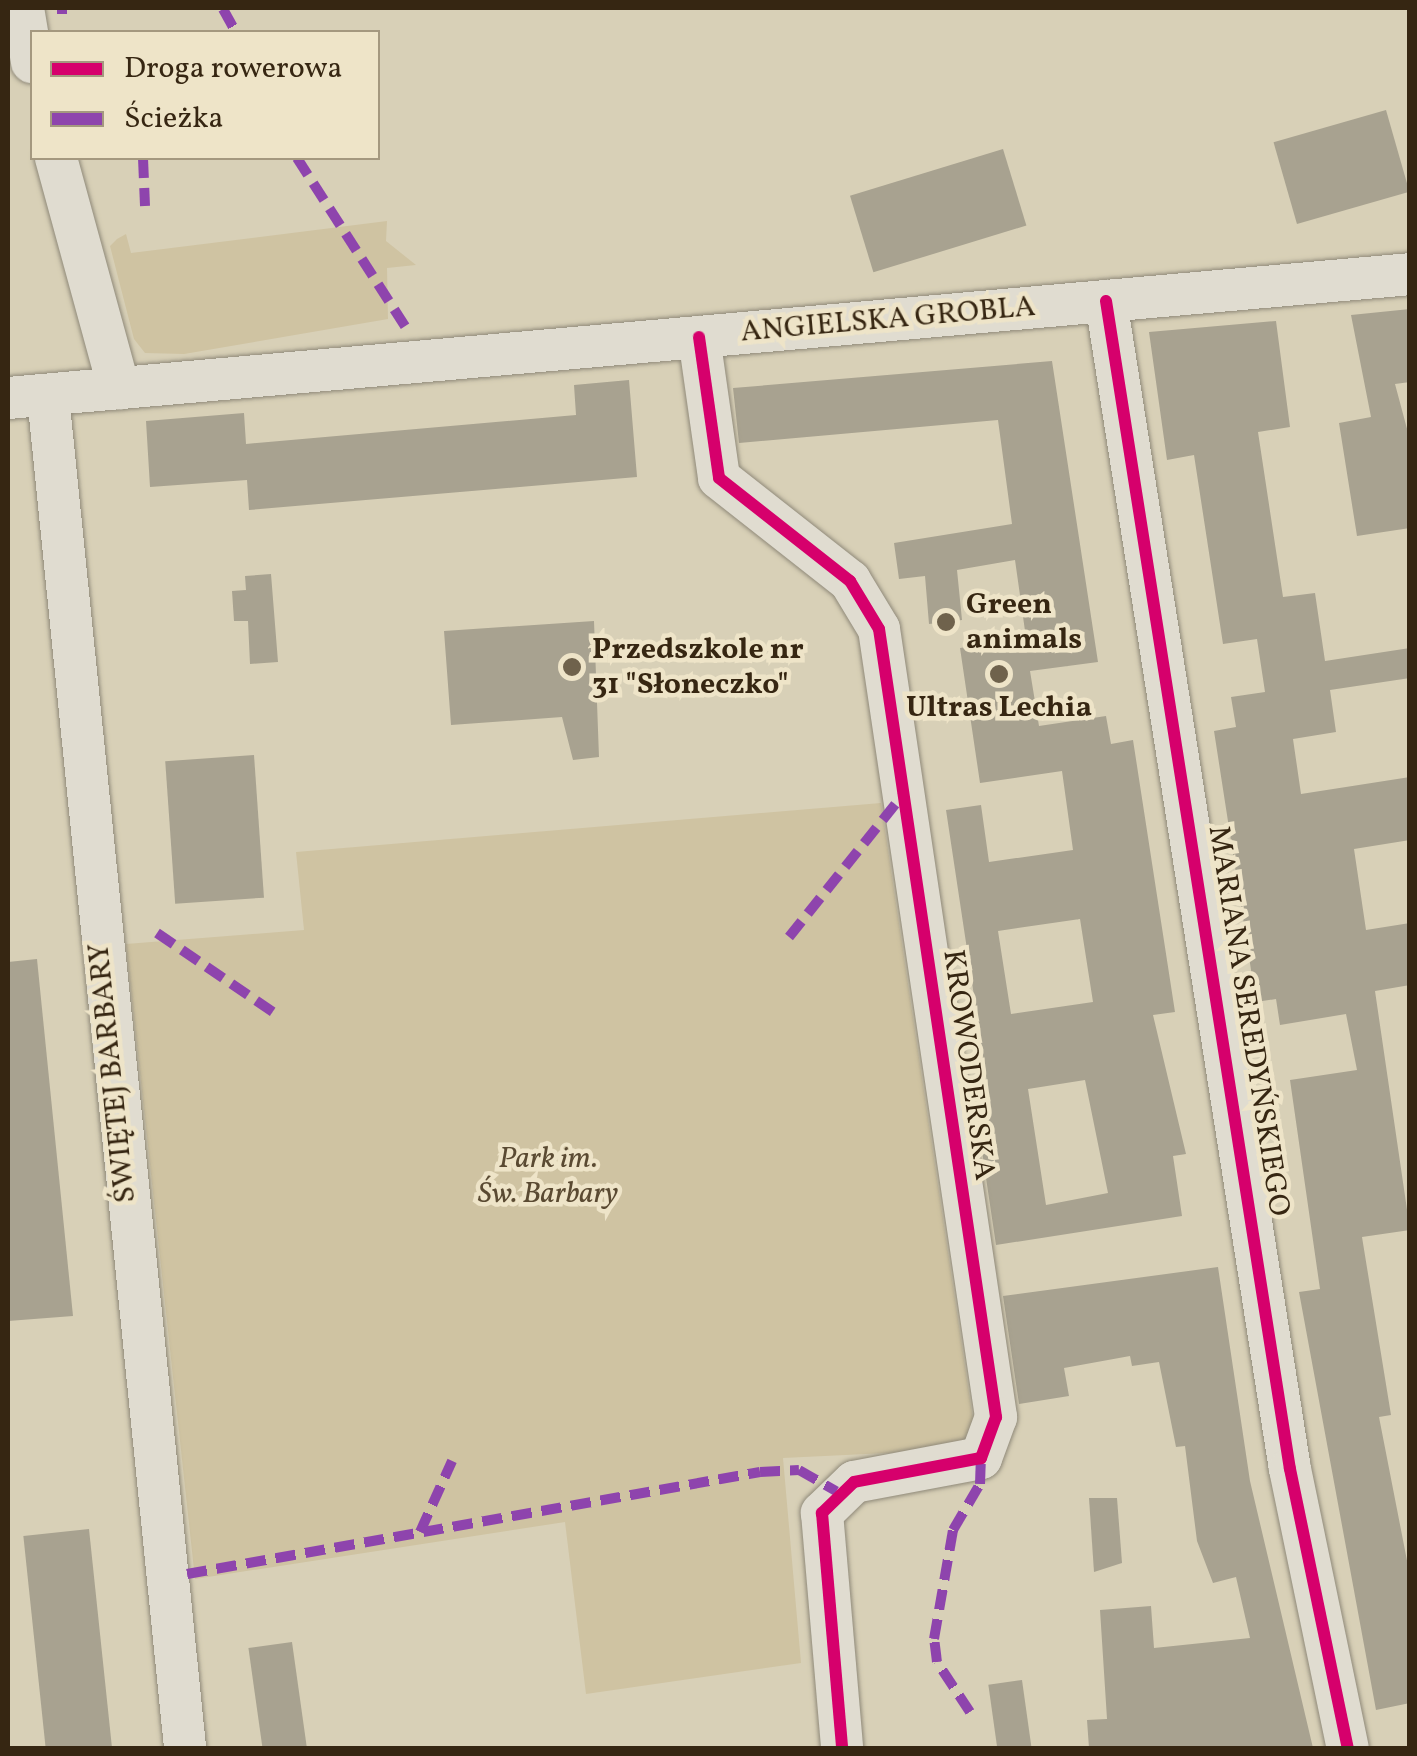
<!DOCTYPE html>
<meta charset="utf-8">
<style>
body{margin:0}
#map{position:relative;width:1417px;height:1756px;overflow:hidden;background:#d8d0b7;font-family:Vollkorn,serif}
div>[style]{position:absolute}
.green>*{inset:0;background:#cfc3a2}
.building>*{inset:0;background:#a8a290;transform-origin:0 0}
.roads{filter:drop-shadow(0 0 2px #8f8979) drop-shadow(0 0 2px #8f8979)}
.minor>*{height:42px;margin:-21px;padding:0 21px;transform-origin:21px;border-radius:21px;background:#e0dcd0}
.quiet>*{height:10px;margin-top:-5px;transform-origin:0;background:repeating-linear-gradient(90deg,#8e44ad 0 20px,transparent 0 30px)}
.cycleway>*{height:12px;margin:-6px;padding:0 6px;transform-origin:6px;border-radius:6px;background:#d6006c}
.dots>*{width:28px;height:28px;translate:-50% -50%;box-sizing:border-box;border:5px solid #eee4c8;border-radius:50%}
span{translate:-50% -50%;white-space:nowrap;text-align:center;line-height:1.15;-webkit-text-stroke:9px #eee4c8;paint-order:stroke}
.street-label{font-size:30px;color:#362612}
.poi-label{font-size:30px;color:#362612;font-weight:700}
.left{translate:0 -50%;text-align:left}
.park-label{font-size:30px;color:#5a4a32;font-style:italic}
.frame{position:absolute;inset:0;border:10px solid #362612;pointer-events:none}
.legend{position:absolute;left:30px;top:30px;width:350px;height:130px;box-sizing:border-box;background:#eee4c8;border:2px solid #a4987f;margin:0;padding:12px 18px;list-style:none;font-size:30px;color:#362612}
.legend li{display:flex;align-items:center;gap:20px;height:50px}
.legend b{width:50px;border:2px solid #a4987f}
</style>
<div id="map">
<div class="green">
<i style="clip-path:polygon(387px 221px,386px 241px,416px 265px,387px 268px,388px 319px,184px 354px,145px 353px,134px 339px,110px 246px,117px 239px,126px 234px,131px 253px)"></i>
<i style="clip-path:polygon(881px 803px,973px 1420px,968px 1442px,949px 1450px,783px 1458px,801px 1663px,586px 1694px,565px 1522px,195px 1579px,126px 944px,304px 930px,296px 852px)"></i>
</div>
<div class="building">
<i style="left:1386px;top:110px;width:85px;height:117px;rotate:74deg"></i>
<i style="left:1003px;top:149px;width:80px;height:160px;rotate:73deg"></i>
<i style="clip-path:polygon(1410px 309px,1410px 382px,1395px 384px,1410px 440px,1410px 528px,1357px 536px,1339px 423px,1371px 417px,1351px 315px)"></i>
<i style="clip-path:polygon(1276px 321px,1290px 427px,1258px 432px,1283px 597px,1315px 593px,1325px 661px,1410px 648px,1410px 678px,1330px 690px,1336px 732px,1293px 739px,1301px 794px,1410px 777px,1410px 840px,1354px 849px,1366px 930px,1410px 923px,1410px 985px,1375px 991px,1410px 1230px,1362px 1237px,1391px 1415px,1379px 1417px,1410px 1576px,1410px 1703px,1376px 1710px,1299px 1292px,1320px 1289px,1290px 1080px,1357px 1070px,1346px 1014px,1280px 1025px,1276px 999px,1256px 1002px,1214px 731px,1236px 727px,1231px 697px,1265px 692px,1257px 639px,1223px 644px,1194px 455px,1167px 460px,1149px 332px)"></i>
<i style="clip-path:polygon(evenodd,1052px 361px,1098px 662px,1030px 671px,1039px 726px,1106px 716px,1111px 744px,1133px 740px,1175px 1012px,1153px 1015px,1186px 1154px,1173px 1156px,1182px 1216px,996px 1245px,972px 1084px,987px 1082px,946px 810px,981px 805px,989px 862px,1073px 850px,1062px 771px,980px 783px,960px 648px,1026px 638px,1015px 560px,957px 570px,962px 620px,929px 624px,925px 576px,899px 579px,894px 543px,1012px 524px,998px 420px,739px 443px,733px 388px,1052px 361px,1080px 919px,1093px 1002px,1011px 1014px,998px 931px,1080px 919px,1052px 361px,1085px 1080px,1108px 1193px,1046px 1205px,1028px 1089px,1085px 1080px)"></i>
<i style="clip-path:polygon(629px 380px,637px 477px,249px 510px,247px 480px,150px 487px,146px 421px,244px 413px,246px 444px,576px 415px,574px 385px)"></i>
<i style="clip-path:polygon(271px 574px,278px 662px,250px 664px,248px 621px,234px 621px,232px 591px,246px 590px,245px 576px)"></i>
<i style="clip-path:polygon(594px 621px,599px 757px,573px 760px,562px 717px,451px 725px,444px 631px)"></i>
<i style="left:254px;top:755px;width:143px;height:89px;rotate:86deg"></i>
<i style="clip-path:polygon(37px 959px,73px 1316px,8px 1321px,8px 962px)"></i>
<i style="clip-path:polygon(1218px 1267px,1250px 1481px,1313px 1748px,1089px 1748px,1087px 1720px,1107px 1719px,1100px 1610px,1151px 1606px,1154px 1648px,1250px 1638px,1236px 1577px,1213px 1583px,1197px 1541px,1185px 1446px,1176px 1447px,1159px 1362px,1132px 1366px,1130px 1356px,1064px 1368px,1069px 1396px,1019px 1404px,1003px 1296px)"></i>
<i style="clip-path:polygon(1089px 1498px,1117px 1498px,1122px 1563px,1094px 1572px)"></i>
<i style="left:89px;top:1529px;width:220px;height:66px;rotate:84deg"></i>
<i style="left:292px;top:1642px;width:107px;height:44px;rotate:82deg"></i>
<i style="left:1022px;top:1680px;width:69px;height:34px;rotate:82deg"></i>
</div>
<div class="roads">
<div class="minor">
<i style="left:23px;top:8px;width:55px;rotate:80.5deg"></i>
<i style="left:56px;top:158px;width:239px;rotate:74.7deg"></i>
<i style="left:1106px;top:301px;width:1182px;rotate:81.05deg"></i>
<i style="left:1290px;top:1469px;width:285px;rotate:78.3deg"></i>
<i style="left:699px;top:337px;width:142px;rotate:81.9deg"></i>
<i style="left:719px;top:478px;width:167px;rotate:38.2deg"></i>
<i style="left:850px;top:581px;width:56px;rotate:58.9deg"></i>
<i style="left:879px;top:629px;width:797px;rotate:81.55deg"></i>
<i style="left:996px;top:1417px;width:44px;rotate:110.1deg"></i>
<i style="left:981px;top:1458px;width:129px;rotate:169.3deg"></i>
<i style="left:854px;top:1482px;width:45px;rotate:135.9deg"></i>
<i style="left:822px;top:1513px;width:236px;rotate:85.1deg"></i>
<i style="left:48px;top:396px;width:1359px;rotate:84.21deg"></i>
<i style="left:8px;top:398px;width:1407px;rotate:-5.05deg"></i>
</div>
</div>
<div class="quiet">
<i style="left:223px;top:9px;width:26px;rotate:61deg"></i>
<i style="left:62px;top:14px;width:6px;rotate:-90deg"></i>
<i style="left:143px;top:158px;width:48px;rotate:87.6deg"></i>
<i style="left:297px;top:158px;width:200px;rotate:57.3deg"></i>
<i style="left:157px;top:933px;width:149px;rotate:34.3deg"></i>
<i style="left:789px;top:937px;width:181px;rotate:-51.3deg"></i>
<i style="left:420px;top:1532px;width:78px;rotate:-65.7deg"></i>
<i style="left:187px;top:1574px;width:582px;rotate:-10.09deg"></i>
<i style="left:760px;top:1472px;width:39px;rotate:-3deg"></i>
<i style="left:799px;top:1470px;width:43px;rotate:29.6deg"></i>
<i style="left:970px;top:1712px;width:60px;rotate:-123.4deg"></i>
<i style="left:937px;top:1662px;width:23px;rotate:-97deg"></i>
<i style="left:934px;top:1639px;width:111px;rotate:-80.1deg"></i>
<i style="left:953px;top:1530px;width:53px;rotate:-59.6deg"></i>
<i style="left:980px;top:1484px;width:26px;rotate:-88deg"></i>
</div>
<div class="cycleway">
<i style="left:1106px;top:301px;width:1182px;rotate:81.05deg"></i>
<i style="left:1290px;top:1469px;width:285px;rotate:78.3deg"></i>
<i style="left:699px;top:337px;width:142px;rotate:81.9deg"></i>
<i style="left:719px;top:478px;width:167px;rotate:38.2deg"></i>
<i style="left:850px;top:581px;width:56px;rotate:58.9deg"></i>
<i style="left:879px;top:629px;width:797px;rotate:81.55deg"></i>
<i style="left:996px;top:1417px;width:44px;rotate:110.1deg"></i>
<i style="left:981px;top:1458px;width:129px;rotate:169.3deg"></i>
<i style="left:854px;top:1482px;width:45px;rotate:135.9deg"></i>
<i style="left:822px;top:1513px;width:236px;rotate:85.1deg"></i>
</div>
<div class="dots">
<i style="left:946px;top:622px;background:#6f624c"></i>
<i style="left:572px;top:667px;background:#6f624c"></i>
<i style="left:999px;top:674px;background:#6f624c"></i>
</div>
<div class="street-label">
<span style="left:888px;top:320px;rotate:-5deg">ANGIELSKA GROBLA</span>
<span style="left:1248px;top:1021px;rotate:81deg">MARIANA SEREDYŃSKIEGO</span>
<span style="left:968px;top:1065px;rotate:82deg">KROWODERSKA</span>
<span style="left:113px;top:1073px;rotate:-96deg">ŚWIĘTEJ BARBARY</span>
</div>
<div class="poi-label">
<span class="left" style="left:966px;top:622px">Green<br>animals</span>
<span class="left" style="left:592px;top:667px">Przedszkole nr<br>31 "Słoneczko"</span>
<span style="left:999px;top:708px">Ultras Lechia</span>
</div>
<div class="park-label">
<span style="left:548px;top:1176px">Park im.<br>Św. Barbary</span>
</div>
<div class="frame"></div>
<ul class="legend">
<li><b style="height:12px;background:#d6006c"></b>Droga rowerowa</li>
<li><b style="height:12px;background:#8e44ad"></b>Ścieżka</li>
</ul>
</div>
